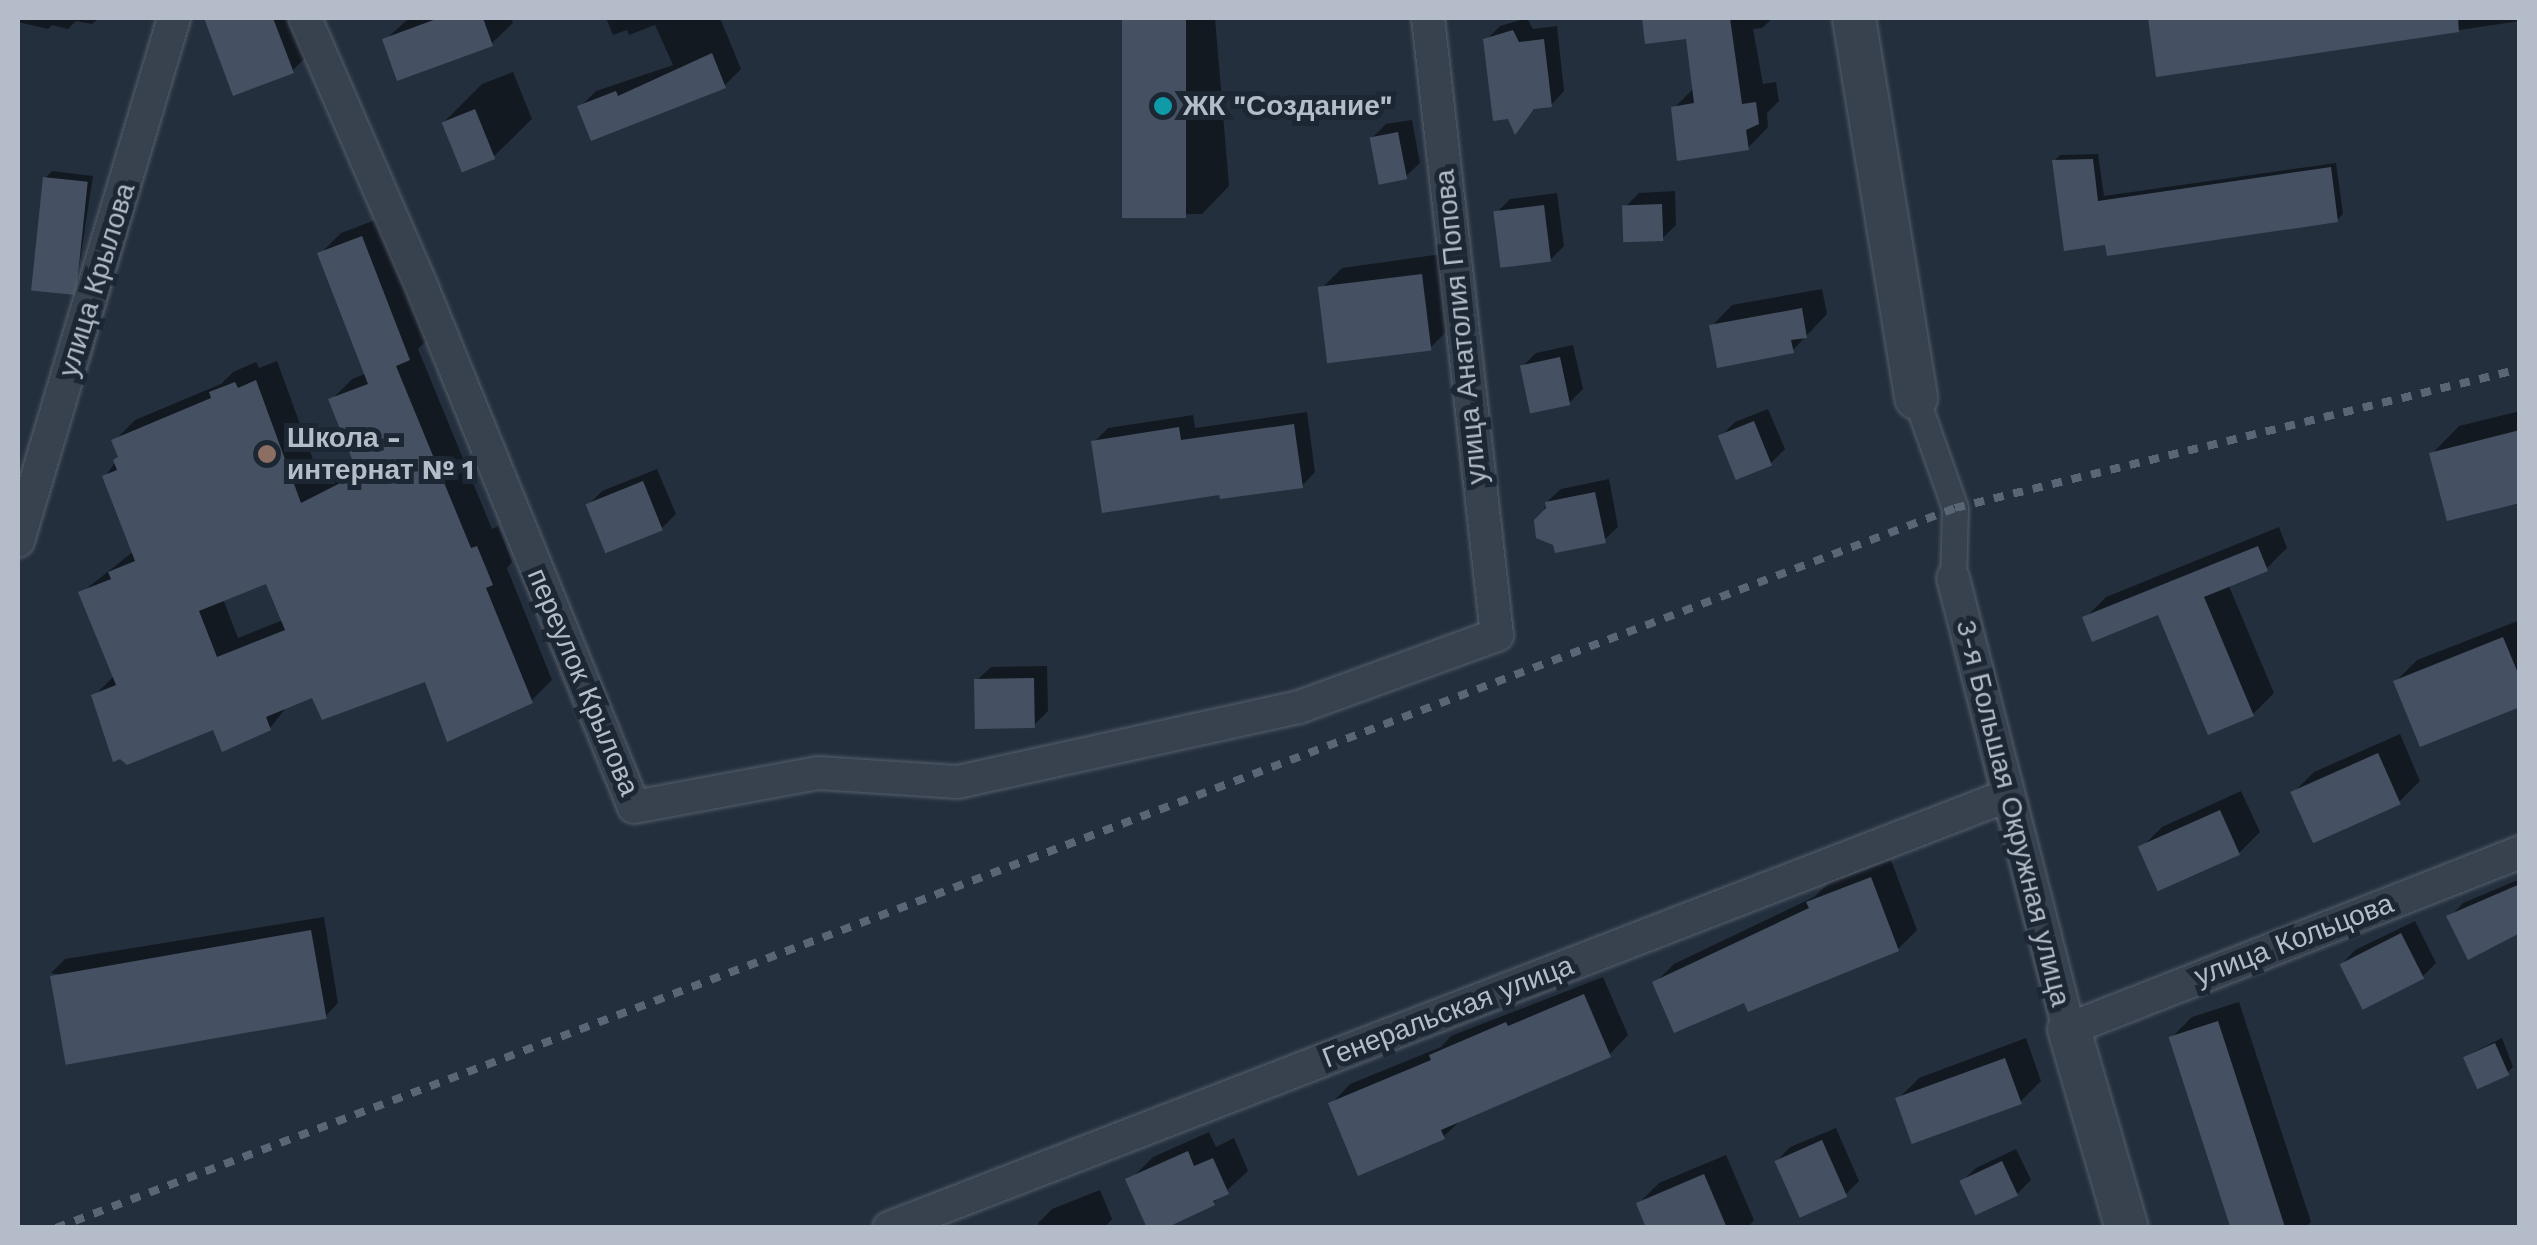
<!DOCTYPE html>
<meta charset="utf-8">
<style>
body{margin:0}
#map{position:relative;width:2537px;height:1245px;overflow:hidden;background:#242f3e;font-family:"Work Sans",sans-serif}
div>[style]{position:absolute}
.shadow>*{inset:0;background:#0007}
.building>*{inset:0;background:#455162;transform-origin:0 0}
.roads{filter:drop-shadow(0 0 2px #565f6c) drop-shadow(0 0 2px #565f6c)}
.pedestrian>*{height:25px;margin:-12.5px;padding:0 12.5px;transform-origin:12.5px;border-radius:12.5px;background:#38414e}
.minor>*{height:32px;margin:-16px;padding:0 16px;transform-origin:16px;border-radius:16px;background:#38414e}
.tertiary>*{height:42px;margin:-21px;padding:0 21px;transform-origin:21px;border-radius:21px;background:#38414e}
.rail>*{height:8px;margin-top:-4px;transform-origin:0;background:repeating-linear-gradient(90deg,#5a6575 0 10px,transparent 0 20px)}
.dots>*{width:28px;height:28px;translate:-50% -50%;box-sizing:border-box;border:5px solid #1d2633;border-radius:50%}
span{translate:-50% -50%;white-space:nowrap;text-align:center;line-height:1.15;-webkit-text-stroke:10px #1d2633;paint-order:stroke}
.poi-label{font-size:28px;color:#b4bcc9;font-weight:700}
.left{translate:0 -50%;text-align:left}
.street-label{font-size:28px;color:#b4bcc9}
.frame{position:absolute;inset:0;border:20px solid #b4bcc9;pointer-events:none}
</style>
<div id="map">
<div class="shadow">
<i style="clip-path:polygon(18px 18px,99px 18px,92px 24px,76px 21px,68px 29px,52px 25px,48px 29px,18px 22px)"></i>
<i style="clip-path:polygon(212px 18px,291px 18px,306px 57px,292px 71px,208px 22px)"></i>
<i style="clip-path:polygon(409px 18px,511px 18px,513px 23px,492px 43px,385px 40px)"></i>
<i style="clip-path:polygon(606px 18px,720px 18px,741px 69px,724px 86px,580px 107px,596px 91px,673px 65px,655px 25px,629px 35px,627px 30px,613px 35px)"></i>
<i style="clip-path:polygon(1124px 18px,1215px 18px,1229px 186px,1202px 214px,1141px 215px)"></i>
<i style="clip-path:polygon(1527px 18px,1533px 29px,1557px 26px,1564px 91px,1551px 105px,1537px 106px,1516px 131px,1486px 40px,1500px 26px)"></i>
<i style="clip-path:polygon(1645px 18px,1773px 18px,1762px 28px,1753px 29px,1763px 84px,1776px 82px,1779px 101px,1767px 113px,1768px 127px,1748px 148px,1674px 108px,1695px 87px,1688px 37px,1647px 41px)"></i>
<i style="clip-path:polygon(2150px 18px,2520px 18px,2520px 21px,2158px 75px)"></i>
<i style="clip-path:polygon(513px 72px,532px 119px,493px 157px,444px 122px,482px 84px)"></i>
<i style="clip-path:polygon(1412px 120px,1420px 163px,1406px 176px,1372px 138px,1386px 124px)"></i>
<i style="clip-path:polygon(2098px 154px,2104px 196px,2336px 163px,2343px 214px,2337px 220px,2108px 242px,2054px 161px,2060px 155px)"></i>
<i style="clip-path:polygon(52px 171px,93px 176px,76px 286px,70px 292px,45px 178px)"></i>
<i style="clip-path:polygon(1675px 191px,1676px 225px,1662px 239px,1625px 207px,1639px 193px)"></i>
<i style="clip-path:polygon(1557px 193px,1564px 246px,1550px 260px,1496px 213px,1510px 199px)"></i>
<i style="clip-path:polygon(evenodd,383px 217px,430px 337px,418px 349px,492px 529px,498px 526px,512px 562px,507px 568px,552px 680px,531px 701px,427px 679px,313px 695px,289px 704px,270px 728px,215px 727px,94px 696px,115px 675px,81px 593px,134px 551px,105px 477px,120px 455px,114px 441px,135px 420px,221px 384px,233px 372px,256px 362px,259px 368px,277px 361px,322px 484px,358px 466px,331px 400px,352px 379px,367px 373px,320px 254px,341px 233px,383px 217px,267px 581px,283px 620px,238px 638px,223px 599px,267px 581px)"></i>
<i style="clip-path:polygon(1442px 254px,1452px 326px,1431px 347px,1321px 289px,1342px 268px)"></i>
<i style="clip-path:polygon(1822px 289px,1827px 314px,1792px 351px,1712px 326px,1732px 305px)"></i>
<i style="clip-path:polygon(1573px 345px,1583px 389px,1569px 403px,1523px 366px,1536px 353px)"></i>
<i style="clip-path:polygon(1768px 409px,1785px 449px,1771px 463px,1721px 436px,1735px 422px)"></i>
<i style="clip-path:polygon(2520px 411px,2520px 500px,2432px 454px,2459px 426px)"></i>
<i style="clip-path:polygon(1307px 412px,1315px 472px,1302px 486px,1094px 442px,1108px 428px,1193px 415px,1195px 428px)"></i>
<i style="clip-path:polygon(657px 469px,676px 514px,662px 528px,588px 505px,602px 491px)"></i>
<i style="clip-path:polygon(1609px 479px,1618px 527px,1604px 540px,1555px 543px,1535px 532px,1547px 502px,1561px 489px)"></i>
<i style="clip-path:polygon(2279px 527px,2287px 548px,2267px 568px,2228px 584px,2274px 693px,2253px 714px,2159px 612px,2085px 618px,2106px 597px)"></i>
<i style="clip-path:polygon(2520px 620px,2520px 705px,2396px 681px,2417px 660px)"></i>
<i style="clip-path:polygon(1047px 666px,1048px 711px,1034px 725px,977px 680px,991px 667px)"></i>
<i style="clip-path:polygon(2400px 734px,2420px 781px,2399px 802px,2293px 793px,2314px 772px)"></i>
<i style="clip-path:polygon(2241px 791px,2260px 832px,2239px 853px,2141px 848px,2162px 827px)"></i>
<i style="clip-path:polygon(1891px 860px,1917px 930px,1898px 949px,1655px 983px,1674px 964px,1814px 897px,1829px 883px)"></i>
<i style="clip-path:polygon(2520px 879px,2520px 930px,2450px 917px,2463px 903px)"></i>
<i style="clip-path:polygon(324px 917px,338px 1003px,325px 1017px,51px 973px,65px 959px)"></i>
<i style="clip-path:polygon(2415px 921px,2436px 963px,2422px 977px,2342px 964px,2355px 950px)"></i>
<i style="clip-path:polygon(1603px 977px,1628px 1035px,1609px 1055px,1462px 1119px,1443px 1137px,1331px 1104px,1350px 1084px,1441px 1047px,1451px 1036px)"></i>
<i style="clip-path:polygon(2239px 1002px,2311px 1222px,2305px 1228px,2234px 1228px,2171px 1038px,2192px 1017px)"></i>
<i style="clip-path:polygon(2026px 1038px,2041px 1081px,2020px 1102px,1898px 1099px,1919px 1078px)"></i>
<i style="clip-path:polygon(2502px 1038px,2513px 1067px,2507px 1073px,2466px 1056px)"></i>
<i style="clip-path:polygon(1836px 1128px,1859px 1181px,1845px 1195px,1777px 1161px,1790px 1147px)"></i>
<i style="clip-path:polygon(1209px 1132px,1216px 1147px,1234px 1138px,1248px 1171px,1213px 1203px,1132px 1178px,1153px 1157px)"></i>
<i style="clip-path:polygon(2016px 1149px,2031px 1180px,2017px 1194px,1962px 1181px,1976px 1168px)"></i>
<i style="clip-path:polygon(1726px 1155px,1754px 1220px,1747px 1228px,1649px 1228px,1638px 1204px,1659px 1183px)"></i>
<i style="clip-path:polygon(1100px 1190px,1112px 1219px,1104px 1228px,1040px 1228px,1038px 1223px,1052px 1209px)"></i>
</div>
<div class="building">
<i style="clip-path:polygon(204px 18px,273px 18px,294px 73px,233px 96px)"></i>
<i style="clip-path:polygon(439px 18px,483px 18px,493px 46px,397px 81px,382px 39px)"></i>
<i style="left:1122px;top:18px;width:64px;height:200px"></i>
<i style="clip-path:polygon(1642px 18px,1730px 18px,1742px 104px,1756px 102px,1759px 124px,1746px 130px,1749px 150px,1677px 161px,1671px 107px,1694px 103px,1686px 39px,1645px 44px)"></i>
<i style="clip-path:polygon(2148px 18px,2458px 18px,2459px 32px,2156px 77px)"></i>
<i style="clip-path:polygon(1513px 30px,1519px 42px,1544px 39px,1552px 107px,1534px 109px,1515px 135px,1508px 119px,1493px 121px,1483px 39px)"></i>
<i style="clip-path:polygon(712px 53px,726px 88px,591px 141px,577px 106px,616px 91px,618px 96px)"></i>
<i style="left:475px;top:109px;width:54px;height:36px;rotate:68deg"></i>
<i style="left:1398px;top:132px;width:48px;height:29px;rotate:79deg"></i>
<i style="clip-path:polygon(2093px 159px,2098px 201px,2331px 167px,2338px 222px,2107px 256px,2105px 245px,2064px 251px,2052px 160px)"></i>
<i style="left:43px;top:177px;width:45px;height:114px;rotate:6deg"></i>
<i style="left:1662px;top:204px;width:37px;height:40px;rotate:88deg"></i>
<i style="left:1544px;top:205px;width:57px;height:51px;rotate:83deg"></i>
<i style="clip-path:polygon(evenodd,362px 236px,410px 360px,396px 366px,471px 548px,477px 546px,493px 585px,486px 588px,533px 703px,447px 742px,425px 682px,322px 720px,312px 698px,266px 717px,271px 730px,222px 752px,213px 730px,127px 765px,120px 759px,113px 762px,91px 695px,116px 685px,78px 592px,111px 579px,108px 572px,135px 561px,102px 476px,117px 470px,113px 460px,118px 457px,111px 440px,211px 398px,209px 392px,235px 382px,238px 388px,256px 380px,301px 503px,358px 474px,328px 399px,368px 384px,317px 253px,362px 236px,266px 584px,285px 630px,217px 657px,199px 611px,266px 584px)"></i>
<i style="left:1422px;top:274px;width:77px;height:105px;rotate:83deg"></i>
<i style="clip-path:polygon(1802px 308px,1807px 338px,1791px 340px,1794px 353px,1717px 368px,1709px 325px)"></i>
<i style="left:1560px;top:357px;width:49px;height:41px;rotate:78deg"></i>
<i style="left:1754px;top:421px;width:48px;height:39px;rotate:68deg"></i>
<i style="clip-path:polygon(1294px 424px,1303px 488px,1220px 499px,1219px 495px,1102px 513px,1091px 441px,1179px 427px,1181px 440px)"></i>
<i style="clip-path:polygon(2520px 430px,2520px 503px,2447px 521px,2429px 453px)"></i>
<i style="left:643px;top:481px;width:53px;height:62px;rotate:68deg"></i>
<i style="clip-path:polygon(1595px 492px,1606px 543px,1555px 553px,1553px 545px,1536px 538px,1534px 520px,1546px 508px,1545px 502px)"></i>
<i style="clip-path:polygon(2258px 546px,2268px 571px,2204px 597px,2254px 716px,2208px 735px,2158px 615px,2092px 642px,2082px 617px)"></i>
<i style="clip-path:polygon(2503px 637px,2520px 678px,2520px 707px,2420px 747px,2393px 681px)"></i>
<i style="left:1034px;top:678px;width:50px;height:60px;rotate:89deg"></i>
<i style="left:2378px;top:753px;width:56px;height:96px;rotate:66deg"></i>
<i style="left:2220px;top:810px;width:49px;height:90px;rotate:66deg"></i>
<i style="clip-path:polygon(1871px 877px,1899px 951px,1748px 1012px,1744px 1003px,1674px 1033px,1652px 982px,1809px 908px,1806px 902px)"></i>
<i style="clip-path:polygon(2520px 884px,2520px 933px,2468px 960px,2446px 916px)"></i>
<i style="left:311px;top:930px;width:90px;height:265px;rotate:80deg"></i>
<i style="left:2401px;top:933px;width:51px;height:69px;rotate:63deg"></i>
<i style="clip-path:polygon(1584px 994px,1611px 1057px,1441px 1130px,1445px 1139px,1358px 1176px,1328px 1103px,1431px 1060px,1429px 1055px,1506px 1022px,1508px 1026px)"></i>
<i style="left:2218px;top:1021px;width:218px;height:52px;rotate:72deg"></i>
<i style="left:2495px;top:1043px;width:35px;height:35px;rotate:66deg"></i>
<i style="left:2005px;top:1058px;width:49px;height:117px;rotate:70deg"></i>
<i style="left:1822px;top:1140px;width:62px;height:52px;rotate:66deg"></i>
<i style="clip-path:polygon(1188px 1151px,1194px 1166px,1213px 1158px,1229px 1194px,1213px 1201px,1215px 1205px,1166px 1228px,1147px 1228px,1125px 1179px)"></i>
<i style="left:2002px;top:1161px;width:38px;height:47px;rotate:65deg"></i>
<i style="clip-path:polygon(1704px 1174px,1727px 1228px,1646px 1228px,1636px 1203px)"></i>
</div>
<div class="roads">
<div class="pedestrian">
<i style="left:1916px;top:398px;width:117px;rotate:70.5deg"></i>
<i style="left:1955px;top:508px;width:70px;rotate:91.6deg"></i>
</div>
<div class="minor">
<i style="left:305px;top:18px;width:296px;rotate:66.5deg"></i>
<i style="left:423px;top:290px;width:558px;rotate:67.8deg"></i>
<i style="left:634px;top:807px;width:187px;rotate:-10.5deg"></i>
<i style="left:818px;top:773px;width:140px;rotate:3.7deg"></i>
<i style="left:958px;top:782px;width:349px;rotate:-12.4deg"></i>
<i style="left:1299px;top:707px;width:211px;rotate:-20deg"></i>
<i style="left:1497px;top:635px;width:621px;rotate:-96.38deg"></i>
<i style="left:18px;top:541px;width:546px;rotate:-73.39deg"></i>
<i style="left:1953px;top:578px;width:466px;rotate:75.6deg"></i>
<i style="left:2069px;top:1029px;width:484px;rotate:-21.4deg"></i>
<i style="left:889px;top:1228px;width:1198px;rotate:-21.14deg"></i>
</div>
<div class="tertiary">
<i style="left:1854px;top:18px;width:385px;rotate:80.7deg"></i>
<i style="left:2069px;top:1029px;width:207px;rotate:73.8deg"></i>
</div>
</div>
<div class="rail">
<i style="left:56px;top:1228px;width:2031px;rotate:-20.76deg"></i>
<i style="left:1955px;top:508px;width:582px;rotate:-13.82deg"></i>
</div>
<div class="dots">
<i style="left:1163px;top:106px;background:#0f9aa8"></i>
<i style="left:267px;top:454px;background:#8d6e63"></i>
</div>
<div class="poi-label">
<span class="left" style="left:1183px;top:106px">ЖК "Создание"</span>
<span class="left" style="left:287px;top:454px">Школа -<br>интернат № 1</span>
</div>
<div class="street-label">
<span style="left:97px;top:280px;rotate:-73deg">улица Крылова</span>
<span style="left:1461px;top:327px;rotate:-96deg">улица Анатолия Попова</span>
<span style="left:583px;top:682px;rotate:67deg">переулок Крылова</span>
<span style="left:2013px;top:813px;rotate:76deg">3-я Большая Окружная улица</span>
<span style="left:2294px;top:940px;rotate:-21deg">улица Кольцова</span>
<span style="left:1448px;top:1012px;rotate:-21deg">Генеральская улица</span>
</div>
<div class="frame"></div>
</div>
